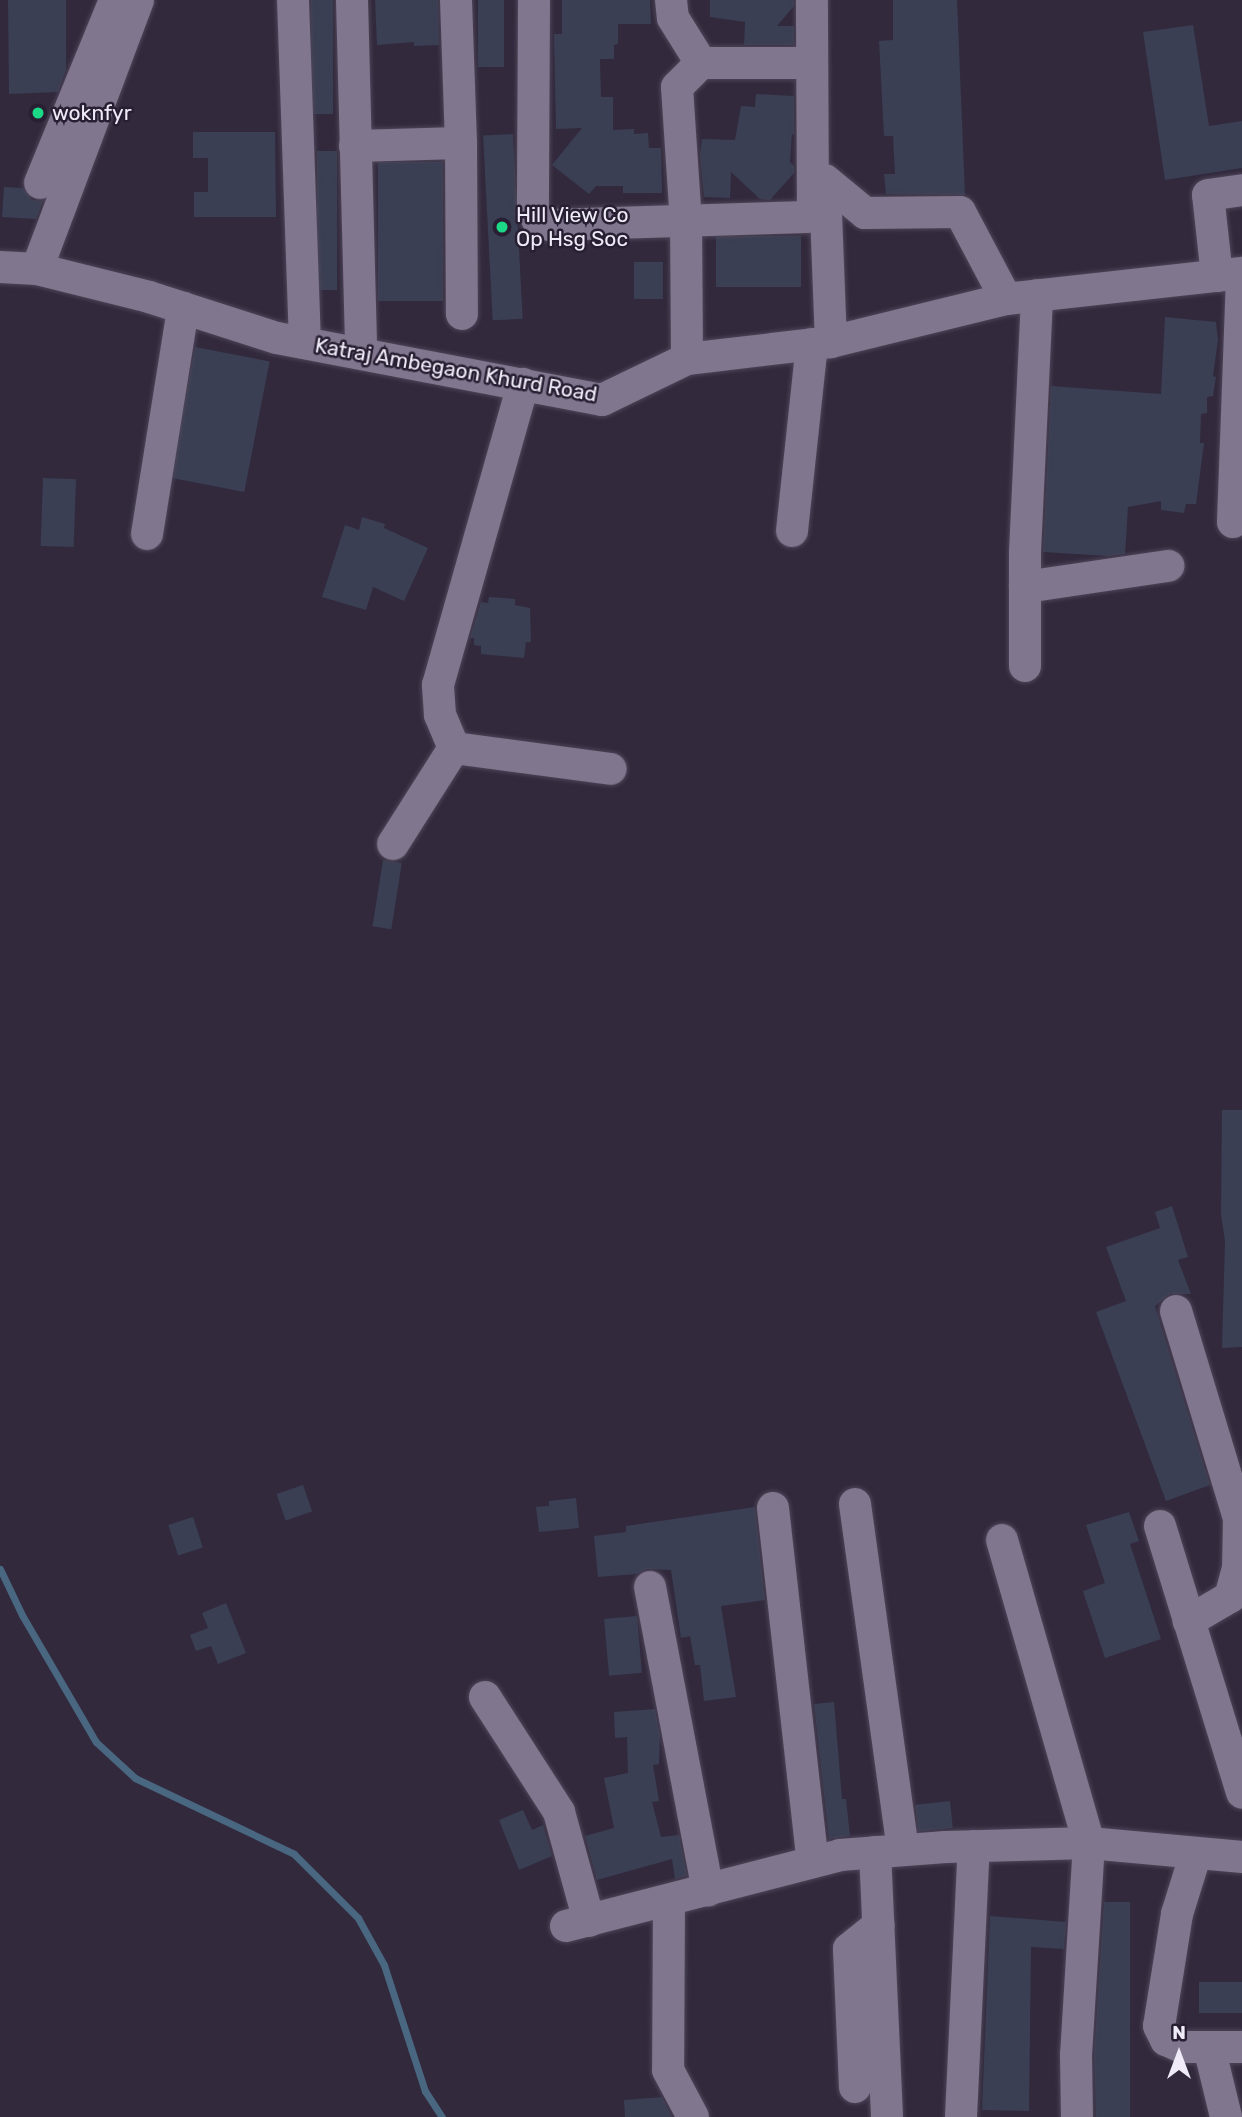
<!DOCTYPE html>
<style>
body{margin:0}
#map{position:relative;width:1242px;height:2117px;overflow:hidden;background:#32293d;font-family:Rubik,sans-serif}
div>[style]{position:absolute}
.stream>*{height:7px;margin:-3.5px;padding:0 3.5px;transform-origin:3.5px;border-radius:3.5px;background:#496780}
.building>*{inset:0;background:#3a3f54;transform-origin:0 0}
.roads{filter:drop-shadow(0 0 2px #4d4557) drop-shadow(0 0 2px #4d4557)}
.minor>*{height:32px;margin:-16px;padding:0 16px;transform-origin:16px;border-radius:16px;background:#80768e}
.dots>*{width:19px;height:19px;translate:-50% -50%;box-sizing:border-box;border:4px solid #281f33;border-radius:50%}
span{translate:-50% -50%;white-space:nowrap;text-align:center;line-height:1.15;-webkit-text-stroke:5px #281f33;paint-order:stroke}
.poi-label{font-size:21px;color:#f0ebf8}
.left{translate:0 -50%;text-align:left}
.street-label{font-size:21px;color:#f0ebf8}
.north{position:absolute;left:1144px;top:2019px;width:70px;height:70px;-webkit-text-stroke:5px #281f33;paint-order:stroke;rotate:0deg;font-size:19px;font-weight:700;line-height:28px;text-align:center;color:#f0ebf8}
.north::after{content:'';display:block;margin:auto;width:24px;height:32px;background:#f0ebf8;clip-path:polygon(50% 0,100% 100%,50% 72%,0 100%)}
</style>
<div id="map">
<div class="stream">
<i style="left:0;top:1569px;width:51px;rotate:64.4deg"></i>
<i style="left:22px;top:1615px;width:147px;rotate:59.8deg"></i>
<i style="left:96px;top:1742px;width:53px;rotate:42.7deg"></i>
<i style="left:135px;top:1778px;width:176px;rotate:25.5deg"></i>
<i style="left:294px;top:1854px;width:91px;rotate:45deg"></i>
<i style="left:358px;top:1918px;width:54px;rotate:61deg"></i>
<i style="left:384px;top:1965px;width:133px;rotate:72deg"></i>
<i style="left:425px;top:2091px;width:31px;rotate:57deg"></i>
</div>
<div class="building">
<i style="clip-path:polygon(8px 0,66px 0,66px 70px,58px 92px,9px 94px)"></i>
<i style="left:311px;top:0;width:22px;height:114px"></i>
<i style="clip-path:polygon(375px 0,438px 0,439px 45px,414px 46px,414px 42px,377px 45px)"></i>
<i style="left:478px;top:0;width:26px;height:67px"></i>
<i style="clip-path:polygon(562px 0,650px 0,651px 24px,618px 24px,618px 44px,614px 45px,614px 59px,600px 59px,601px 97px,613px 97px,613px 130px,634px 129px,634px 134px,648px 133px,649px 148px,661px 148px,662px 193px,623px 193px,623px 186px,596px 186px,589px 194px,552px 165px,582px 128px,556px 129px,554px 34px,562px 34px)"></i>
<i style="clip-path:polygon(710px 0,794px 0,794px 6px,777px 26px,794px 26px,794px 45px,744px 45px,745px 22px,710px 17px)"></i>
<i style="clip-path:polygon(893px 0,957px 0,965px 195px,886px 194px,884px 174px,895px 174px,893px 136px,884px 136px,879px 41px,893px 40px)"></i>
<i style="clip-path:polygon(1193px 25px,1209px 126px,1242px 121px,1242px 168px,1165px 180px,1143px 32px)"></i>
<i style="clip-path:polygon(756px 94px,794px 96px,794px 135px,792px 134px,790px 162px,794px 166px,794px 173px,770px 200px,760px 199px,731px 172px,730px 198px,704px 197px,700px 155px,702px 139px,735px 140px,741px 106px,755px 107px)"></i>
<i style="clip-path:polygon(193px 132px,275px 132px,276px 217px,194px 217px,194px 192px,208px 192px,208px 158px,193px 158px)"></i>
<i style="left:513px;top:134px;width:185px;height:30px;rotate:87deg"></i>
<i style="left:317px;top:151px;width:20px;height:139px"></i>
<i style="left:443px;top:162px;width:139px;height:65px;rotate:90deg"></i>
<i style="clip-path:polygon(4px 187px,23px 188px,32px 200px,43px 201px,36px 219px,2px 217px)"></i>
<i style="left:801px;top:236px;width:51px;height:85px;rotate:90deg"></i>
<i style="left:663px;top:262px;width:37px;height:29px;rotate:90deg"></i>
<i style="clip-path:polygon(1165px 317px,1216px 322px,1218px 340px,1213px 376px,1216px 377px,1213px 396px,1207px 397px,1207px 413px,1201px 414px,1200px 443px,1204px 443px,1196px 504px,1186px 504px,1184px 513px,1161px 510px,1161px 501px,1128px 507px,1125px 554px,1108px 556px,1043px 552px,1051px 386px,1161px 394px)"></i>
<i style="left:195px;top:347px;width:76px;height:133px;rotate:11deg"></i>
<i style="left:43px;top:478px;width:33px;height:68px;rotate:2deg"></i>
<i style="clip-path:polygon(362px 517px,385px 524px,384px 528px,428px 548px,404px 601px,373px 587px,366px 610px,322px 597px,345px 525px,359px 530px)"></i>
<i style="clip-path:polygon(489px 597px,515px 599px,515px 605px,530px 608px,531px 642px,526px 642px,524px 658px,481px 654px,481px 646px,474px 645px,474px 638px,470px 638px,481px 602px,488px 603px)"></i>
<i style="left:383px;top:860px;width:19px;height:67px;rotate:9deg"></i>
<i style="clip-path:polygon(1222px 1110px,1242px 1110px,1242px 1347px,1222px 1348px,1225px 1241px,1221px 1214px)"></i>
<i style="clip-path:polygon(1172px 1206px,1188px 1257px,1178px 1260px,1191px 1294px,1170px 1294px,1155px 1306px,1210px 1485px,1166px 1501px,1096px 1312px,1126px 1301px,1106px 1247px,1160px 1228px,1155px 1212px)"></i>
<i style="left:303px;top:1485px;width:28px;height:28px;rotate:71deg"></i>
<i style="clip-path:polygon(576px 1498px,579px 1528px,539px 1532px,536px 1507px,549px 1506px,549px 1501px)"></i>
<i style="clip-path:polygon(755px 1507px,765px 1600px,721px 1606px,736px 1697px,704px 1701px,700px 1665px,695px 1665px,690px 1636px,681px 1638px,671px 1570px,647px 1569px,637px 1574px,598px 1577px,594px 1536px,626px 1532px,626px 1526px)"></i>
<i style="clip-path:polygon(1129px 1512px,1139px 1541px,1130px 1544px,1161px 1639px,1105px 1658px,1083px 1591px,1105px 1583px,1086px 1525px)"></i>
<i style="left:193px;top:1517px;width:32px;height:26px;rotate:72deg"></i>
<i style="clip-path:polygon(226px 1603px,246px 1653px,218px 1664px,211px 1646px,196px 1651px,190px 1635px,208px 1628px,202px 1613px)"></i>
<i style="left:637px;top:1616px;width:57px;height:33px;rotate:85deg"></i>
<i style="clip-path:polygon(834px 1702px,842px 1799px,846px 1799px,850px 1836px,829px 1839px,814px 1704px)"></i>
<i style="clip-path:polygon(655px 1709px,660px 1735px,659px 1764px,653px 1765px,659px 1801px,652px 1802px,661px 1837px,679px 1835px,687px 1876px,675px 1879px,672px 1859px,597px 1880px,585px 1836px,614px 1828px,604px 1778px,628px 1773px,627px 1737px,615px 1738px,614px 1712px)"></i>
<i style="left:950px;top:1801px;width:27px;height:35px;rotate:84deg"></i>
<i style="clip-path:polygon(523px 1810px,532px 1830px,543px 1825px,552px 1856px,519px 1870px,499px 1820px)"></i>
<i style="clip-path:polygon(1104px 1902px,1130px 1902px,1130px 2117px,1096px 2117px,1094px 2055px)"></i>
<i style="clip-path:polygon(990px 1916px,1066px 1922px,1064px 1949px,1031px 1947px,1029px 2111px,982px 2110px)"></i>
<i style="left:1242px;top:1982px;width:31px;height:43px;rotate:90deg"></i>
<i style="clip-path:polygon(662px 2097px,672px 2117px,625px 2117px,624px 2100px)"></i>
</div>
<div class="roads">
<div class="minor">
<i style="left:293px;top:0;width:343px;rotate:88deg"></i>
<i style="left:352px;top:0;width:353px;rotate:88.5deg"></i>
<i style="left:456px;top:0;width:143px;rotate:88deg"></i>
<i style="left:461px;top:143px;width:171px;rotate:89.7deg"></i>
<i style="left:534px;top:0;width:211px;rotate:90.3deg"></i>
<i style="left:533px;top:211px;width:11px;rotate:63deg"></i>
<i style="left:538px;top:221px;width:13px;rotate:18deg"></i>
<i style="left:550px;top:225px;width:256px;rotate:-1.8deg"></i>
<i style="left:806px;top:217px;width:10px;rotate:-45deg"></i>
<i style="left:813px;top:210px;width:210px;rotate:-90.3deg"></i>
<i style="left:671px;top:0;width:18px;rotate:84deg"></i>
<i style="left:673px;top:18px;width:53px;rotate:58.1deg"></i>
<i style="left:355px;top:146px;width:106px;rotate:-1.6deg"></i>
<i style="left:825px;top:180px;width:52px;rotate:39.5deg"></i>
<i style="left:865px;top:213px;width:95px;rotate:-0.6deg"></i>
<i style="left:960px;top:212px;width:98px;rotate:62.1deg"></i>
<i style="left:40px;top:183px;width:198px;rotate:-67.7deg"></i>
<i style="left:825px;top:187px;width:155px;rotate:87.8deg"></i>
<i style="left:0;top:267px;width:37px;rotate:3deg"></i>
<i style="left:37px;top:269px;width:115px;rotate:14deg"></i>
<i style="left:149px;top:297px;width:134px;rotate:17.8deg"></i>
<i style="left:277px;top:338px;width:331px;rotate:10.8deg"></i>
<i style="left:602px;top:400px;width:94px;rotate:-25.8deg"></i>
<i style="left:687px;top:359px;width:145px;rotate:-6.7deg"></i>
<i style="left:831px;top:342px;width:180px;rotate:-13.8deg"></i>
<i style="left:1006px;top:299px;width:237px;rotate:-6.3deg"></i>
<i style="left:37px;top:269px;width:287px;rotate:-69.4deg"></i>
<i style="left:1217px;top:276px;width:81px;rotate:-96.3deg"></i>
<i style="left:1208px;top:195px;width:34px;rotate:-8deg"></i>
<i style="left:687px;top:359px;width:136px;rotate:-90.4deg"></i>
<i style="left:686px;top:223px;width:136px;rotate:-93.8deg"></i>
<i style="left:677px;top:87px;width:34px;rotate:-45deg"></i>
<i style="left:701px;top:63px;width:111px"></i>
<i style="left:1233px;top:522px;width:249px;rotate:-87.9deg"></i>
<i style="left:792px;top:531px;width:188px;rotate:-83.9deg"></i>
<i style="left:147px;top:534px;width:229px;rotate:-80.9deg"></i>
<i style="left:1025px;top:587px;width:145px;rotate:-8.4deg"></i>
<i style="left:1025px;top:666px;width:114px;rotate:-90deg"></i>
<i style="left:1025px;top:552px;width:257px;rotate:-87.3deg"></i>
<i style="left:454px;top:748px;width:36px;rotate:-113deg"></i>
<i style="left:440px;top:715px;width:30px;rotate:-94deg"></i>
<i style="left:438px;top:685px;width:313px;rotate:-74.2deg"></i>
<i style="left:454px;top:748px;width:158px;rotate:7.6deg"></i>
<i style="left:393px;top:844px;width:114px;rotate:-57.6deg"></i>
<i style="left:1176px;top:1311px;width:216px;rotate:73.1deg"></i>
<i style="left:1239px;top:1518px;width:50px;rotate:91.1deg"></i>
<i style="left:1238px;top:1568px;width:30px;rotate:105deg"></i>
<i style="left:1230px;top:1597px;width:48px;rotate:149.7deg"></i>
<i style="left:855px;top:1504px;width:349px;rotate:82.1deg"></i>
<i style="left:773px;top:1508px;width:356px;rotate:83.6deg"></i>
<i style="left:1160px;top:1526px;width:279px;rotate:72.9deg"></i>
<i style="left:1002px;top:1540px;width:315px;rotate:74deg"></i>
<i style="left:1089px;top:1843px;width:212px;rotate:93.5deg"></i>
<i style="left:1076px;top:2055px;width:62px;rotate:89.1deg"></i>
<i style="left:650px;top:1587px;width:309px;rotate:79.2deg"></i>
<i style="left:485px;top:1697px;width:137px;rotate:57.2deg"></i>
<i style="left:559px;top:1812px;width:113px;rotate:74.6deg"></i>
<i style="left:875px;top:1852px;width:265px;rotate:87.4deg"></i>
<i style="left:1196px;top:1853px;width:64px;rotate:107.3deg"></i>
<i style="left:1177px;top:1914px;width:113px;rotate:99.1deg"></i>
<i style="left:1159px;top:2026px;width:16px;rotate:63deg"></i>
<i style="left:1166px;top:2040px;width:17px;rotate:24deg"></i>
<i style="left:1182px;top:2047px;width:60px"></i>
<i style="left:669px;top:1900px;width:170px;rotate:90.3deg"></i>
<i style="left:668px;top:2070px;width:53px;rotate:62deg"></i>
<i style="left:566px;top:1926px;width:283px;rotate:-14.5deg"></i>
<i style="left:840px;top:1855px;width:106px;rotate:-4.3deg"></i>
<i style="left:946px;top:1847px;width:143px;rotate:-1.6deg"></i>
<i style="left:1089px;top:1843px;width:154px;rotate:5.2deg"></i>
<i style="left:1209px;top:2047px;width:72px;rotate:76.3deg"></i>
<i style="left:855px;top:2087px;width:138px;rotate:-92.5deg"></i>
<i style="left:849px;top:1949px;width:38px;rotate:-39deg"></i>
<i style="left:961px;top:2117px;width:271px;rotate:-87.3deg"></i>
</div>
</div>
<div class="dots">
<i style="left:38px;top:113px;background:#1cd988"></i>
<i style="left:502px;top:227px;background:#1cd988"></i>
</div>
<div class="poi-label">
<span class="left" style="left:52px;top:113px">woknfyr</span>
<span class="left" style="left:516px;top:227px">Hill View Co<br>Op Hsg Soc</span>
</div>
<div class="street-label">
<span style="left:456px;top:370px;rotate:10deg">Katraj Ambegaon Khurd Road</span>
</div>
<div class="north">N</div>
</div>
